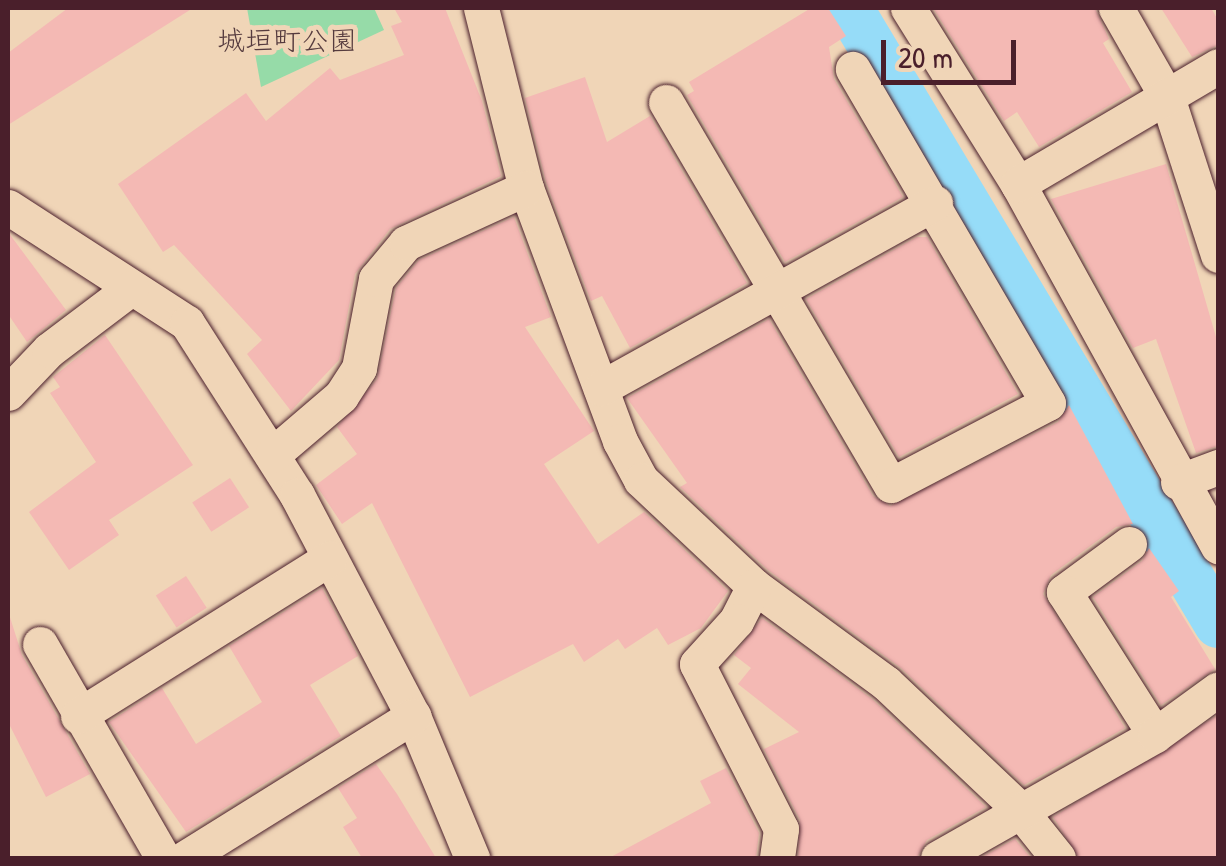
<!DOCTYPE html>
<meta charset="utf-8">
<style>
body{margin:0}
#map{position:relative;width:1226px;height:866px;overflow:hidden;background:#f0d5b7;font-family:"Patrick Hand","Klee One",sans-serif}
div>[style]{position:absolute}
.green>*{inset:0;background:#96dba8}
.canal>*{height:48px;margin:-24px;padding:0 24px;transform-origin:24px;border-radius:24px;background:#96dcf8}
.building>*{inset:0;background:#f4b9b4;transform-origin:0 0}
.roads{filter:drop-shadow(0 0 2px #4a1f2b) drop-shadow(0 0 2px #4a1f2b)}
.minor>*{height:35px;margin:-17.5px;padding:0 17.5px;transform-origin:17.5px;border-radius:17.5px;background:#f0d5b7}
span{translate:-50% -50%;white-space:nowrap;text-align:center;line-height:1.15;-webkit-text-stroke:10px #f0d5b7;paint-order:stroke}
.park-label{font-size:28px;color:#553b3e}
.frame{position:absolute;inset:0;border:10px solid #4a1f2b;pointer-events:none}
.scale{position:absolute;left:881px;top:40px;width:135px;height:45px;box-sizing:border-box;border:5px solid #4a1f2b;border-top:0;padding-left:12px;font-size:30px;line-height:35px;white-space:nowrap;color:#4a1f2b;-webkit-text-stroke:8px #f0d5b7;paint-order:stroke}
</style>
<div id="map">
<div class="green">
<i style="clip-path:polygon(247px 8px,374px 8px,384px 30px,261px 87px)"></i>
</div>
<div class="canal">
<i style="left:849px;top:8px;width:718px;rotate:59.08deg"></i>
</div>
<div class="building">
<i style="clip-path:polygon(68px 8px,193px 8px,8px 125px,8px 53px)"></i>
<i style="clip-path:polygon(394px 8px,445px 8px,482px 101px,501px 176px,390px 229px,355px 274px,339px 360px,291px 411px,247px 354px,262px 340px,174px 245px,163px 252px,118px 184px,246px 93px,266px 121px,330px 68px,340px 80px,404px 55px,391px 26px,402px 22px)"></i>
<i style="clip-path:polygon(811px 8px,828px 8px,846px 36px,829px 47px,834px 79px,903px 197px,785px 262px,687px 95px,694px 91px,689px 82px)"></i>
<i style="clip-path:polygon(933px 8px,1095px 8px,1109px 39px,1103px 43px,1132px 92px,1039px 147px,1017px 112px,1004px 121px)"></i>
<i style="clip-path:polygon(1161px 8px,1211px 8px,1218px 20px,1218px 45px,1192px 57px)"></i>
<i style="clip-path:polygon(585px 77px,607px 142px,650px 116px,747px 283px,630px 348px,602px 296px,591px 301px,546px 182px,525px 98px)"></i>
<i style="clip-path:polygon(1166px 164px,1218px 344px,1218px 446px,1196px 453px,1156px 339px,1133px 348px,1051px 199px)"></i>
<i style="clip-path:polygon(514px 217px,551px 317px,525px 327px,594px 431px,544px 464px,598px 544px,644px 512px,728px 591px,701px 628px,668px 645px,657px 628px,625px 649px,618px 639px,584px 662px,573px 644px,470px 697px,372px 503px,342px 524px,316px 485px,357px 454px,337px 427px,377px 379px,396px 288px,419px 260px)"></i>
<i style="clip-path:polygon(8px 232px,66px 310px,27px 342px,8px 314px)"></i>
<i style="clip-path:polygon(917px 237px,927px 237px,1018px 394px,899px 457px,806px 299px)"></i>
<i style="clip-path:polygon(769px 319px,873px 496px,890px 506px,1058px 422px,1069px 405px,1133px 524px,1116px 527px,1051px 575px,1043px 594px,1125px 728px,1024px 785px,901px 668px,768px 570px,680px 487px,687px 483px,627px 398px)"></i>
<i style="clip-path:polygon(105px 335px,193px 465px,109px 520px,119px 535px,69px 570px,29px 512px,96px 462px,50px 393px,60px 387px,53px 377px)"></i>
<i style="left:230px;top:478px;width:35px;height:45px;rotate:57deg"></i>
<i style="clip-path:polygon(1149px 548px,1179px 591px,1171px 597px,1215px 669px,1161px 705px,1093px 597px,1142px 561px)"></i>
<i style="left:186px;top:576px;width:38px;height:36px;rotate:57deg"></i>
<i style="clip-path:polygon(322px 588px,358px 656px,310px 685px,341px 736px,186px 832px,109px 722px,162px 688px,196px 744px,262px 702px,229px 646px)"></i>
<i style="clip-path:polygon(8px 611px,22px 655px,90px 774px,46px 797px,8px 722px)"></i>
<i style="clip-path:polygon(762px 618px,872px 699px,986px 807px,927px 840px,917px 858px,798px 858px,800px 820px,764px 749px,799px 732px,738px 684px,751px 668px,734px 655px)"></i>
<i style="clip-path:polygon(1218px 715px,1218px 858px,1079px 858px,1053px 817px)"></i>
<i style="clip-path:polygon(376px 764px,397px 794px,436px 858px,362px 858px,343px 827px,357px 818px,338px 788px)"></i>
<i style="clip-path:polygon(726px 768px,759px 833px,756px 858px,609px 858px,711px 803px,700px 781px)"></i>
<i style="clip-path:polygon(1015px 839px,1031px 858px,980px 858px)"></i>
</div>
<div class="roads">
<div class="minor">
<i style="left:481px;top:8px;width:186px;rotate:76deg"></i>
<i style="left:526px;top:188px;width:270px;rotate:69.6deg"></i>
<i style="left:620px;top:441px;width:44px;rotate:61.7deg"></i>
<i style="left:641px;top:480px;width:155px;rotate:43.2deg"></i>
<i style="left:754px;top:586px;width:164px;rotate:36.3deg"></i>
<i style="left:886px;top:683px;width:182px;rotate:43.4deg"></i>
<i style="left:1018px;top:808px;width:64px;rotate:51.3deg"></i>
<i style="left:908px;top:8px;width:208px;rotate:58deg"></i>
<i style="left:1018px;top:184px;width:414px;rotate:61.1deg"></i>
<i style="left:1116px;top:8px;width:103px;rotate:60.2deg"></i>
<i style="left:1167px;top:97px;width:166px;rotate:72.1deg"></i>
<i style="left:666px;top:102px;width:444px;rotate:59.6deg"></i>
<i style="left:891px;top:485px;width:177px;rotate:-27.6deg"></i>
<i style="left:1048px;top:403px;width:387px;rotate:-120.3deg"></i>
<i style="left:1018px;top:184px;width:232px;rotate:-30.5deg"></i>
<i style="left:8px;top:207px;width:213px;rotate:32.9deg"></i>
<i style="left:187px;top:323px;width:204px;rotate:57.4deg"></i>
<i style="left:297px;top:495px;width:250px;rotate:62.3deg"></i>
<i style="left:413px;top:716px;width:154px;rotate:67.4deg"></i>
<i style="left:601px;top:388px;width:382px;rotate:-29deg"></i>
<i style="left:8px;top:393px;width:59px;rotate:-46.4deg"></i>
<i style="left:49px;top:350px;width:103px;rotate:-37.1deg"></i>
<i style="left:272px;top:455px;width:91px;rotate:-40.5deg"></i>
<i style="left:341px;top:396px;width:33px;rotate:-57deg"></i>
<i style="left:359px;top:368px;width:91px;rotate:-79.2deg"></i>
<i style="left:376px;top:279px;width:47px;rotate:-50.2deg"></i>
<i style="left:406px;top:243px;width:132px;rotate:-24.6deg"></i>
<i style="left:1178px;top:482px;width:43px;rotate:-20.6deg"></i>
<i style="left:1129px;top:544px;width:81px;rotate:143.6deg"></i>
<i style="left:1064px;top:592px;width:169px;rotate:57.5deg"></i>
<i style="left:754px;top:586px;width:39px;rotate:117deg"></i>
<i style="left:736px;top:621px;width:58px;rotate:132.2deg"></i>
<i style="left:697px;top:664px;width:185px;rotate:63deg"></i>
<i style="left:781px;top:829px;width:29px;rotate:98deg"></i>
<i style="left:40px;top:644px;width:247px;rotate:60.1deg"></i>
<i style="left:78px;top:716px;width:297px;rotate:-32.1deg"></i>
<i style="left:185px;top:858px;width:269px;rotate:-31.9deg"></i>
<i style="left:938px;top:858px;width:249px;rotate:-29.5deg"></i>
<i style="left:1155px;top:735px;width:77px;rotate:-36deg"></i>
</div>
</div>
<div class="park-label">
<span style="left:287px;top:40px">城垣町公園</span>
</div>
<div class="frame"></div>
<div class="scale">20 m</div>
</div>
